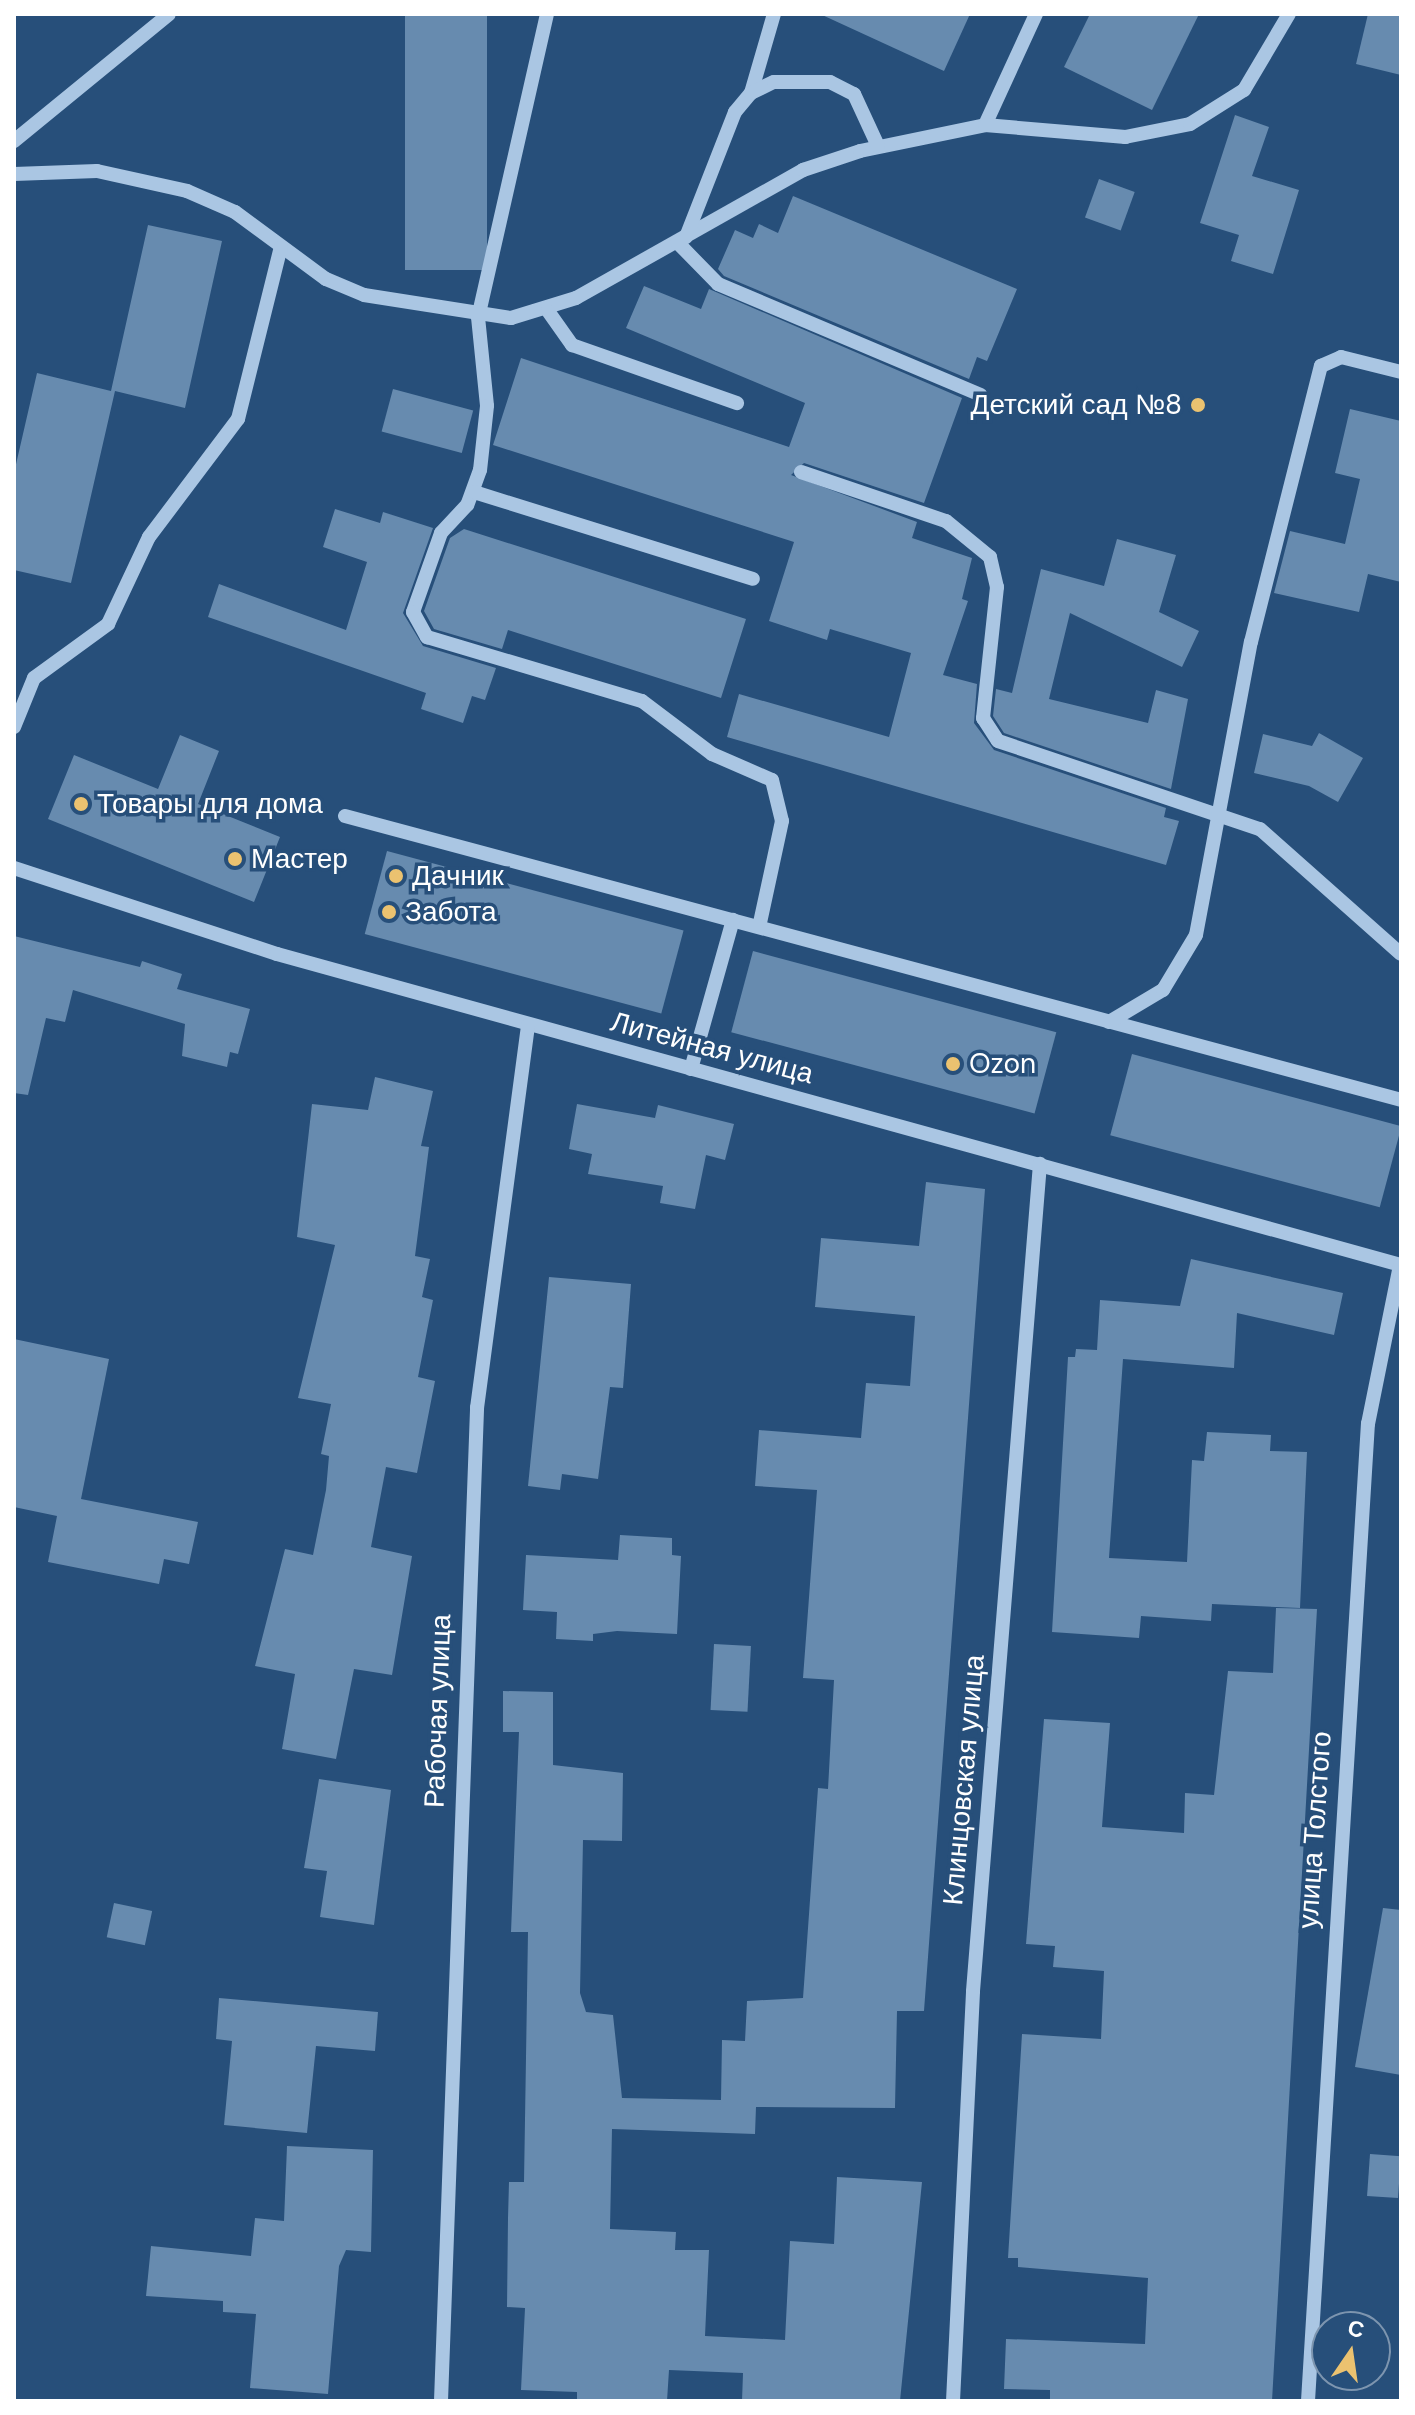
<!DOCTYPE html>
<meta charset="utf-8">
<style>
body{margin:0}
#map{position:relative;width:1415px;height:2415px;overflow:hidden;background:#274f7a;font-family:"DM Sans",sans-serif}
div>[style]{position:absolute}
.building>*{inset:0;background:#678baf;transform-origin:0 0}
.minor>*{height:14px;margin:-7px;padding:0 7px;transform-origin:7px;border-radius:7px;background:#aac6e3}
.dots>*{width:22px;height:22px;translate:-50% -50%;box-sizing:border-box;border:4px solid #274f7a;border-radius:50%}
span{translate:-50% -50%;white-space:nowrap;text-align:center;line-height:1.15;-webkit-text-stroke:7px #274f7a;paint-order:stroke}
.poi-label{font-size:28px;color:#fff}
.right{translate:-100% -50%;text-align:right}
.left{translate:0 -50%;text-align:left}
.street-label{font-size:28px;color:#fff}
.frame{position:absolute;inset:0;border:16px solid #fff;pointer-events:none}
.north{position:absolute;left:1311px;top:2311px;width:80px;height:80px;box-sizing:border-box;background:#274f7a;border:2px solid #7d95af;border-radius:50%;rotate:13deg;font-size:22px;font-weight:700;line-height:32px;text-align:center;color:#fff}
.north::after{content:'';display:block;margin:auto;width:28px;height:36px;background:#ebc270;clip-path:polygon(50% 0,100% 100%,50% 72%,0 100%)}
</style>
<div id="map">
<div class="building">
<i style="left:405px;top:14px;width:82px;height:256px"></i>
<i style="clip-path:polygon(820px 14px,970px 14px,944px 71px)"></i>
<i style="clip-path:polygon(1090px 14px,1199px 14px,1152px 110px,1064px 67px)"></i>
<i style="clip-path:polygon(1368px 14px,1401px 14px,1401px 75px,1356px 64px)"></i>
<i style="clip-path:polygon(1235px 115px,1269px 127px,1252px 176px,1299px 190px,1273px 274px,1231px 261px,1239px 235px,1200px 223px)"></i>
<i style="left:1099px;top:179px;width:38px;height:41px;rotate:20deg"></i>
<i style="clip-path:polygon(793px 196px,1017px 289px,987px 361px,977px 357px,969px 379px,724px 276px,718px 269px,735px 230px,753px 238px,759px 224px,778px 233px)"></i>
<i style="clip-path:polygon(148px 225px,222px 241px,185px 408px,115px 391px,71px 583px,14px 570px,14px 473px,37px 373px,111px 391px)"></i>
<i style="clip-path:polygon(644px 286px,701px 309px,709px 289px,962px 398px,924px 503px,804px 463px,791px 475px,917px 522px,912px 538px,972px 558px,962px 599px,968px 601px,943px 675px,977px 684px,974px 723px,994px 750px,1166px 808px,1164px 817px,1179px 821px,1166px 865px,727px 737px,739px 694px,889px 737px,911px 653px,830px 629px,827px 640px,769px 621px,794px 542px,493px 445px,521px 358px,789px 447px,805px 403px,626px 328px)"></i>
<i style="left:393px;top:389px;width:83px;height:44px;rotate:15deg"></i>
<i style="clip-path:polygon(1350px 409px,1401px 421px,1401px 582px,1368px 574px,1359px 612px,1274px 593px,1290px 531px,1345px 544px,1360px 479px,1335px 473px)"></i>
<i style="clip-path:polygon(335px 509px,380px 523px,383px 512px,433px 528px,403px 613px,423px 646px,496px 668px,485px 700px,472px 696px,463px 723px,421px 709px,426px 693px,208px 617px,219px 584px,346px 630px,367px 562px,323px 547px)"></i>
<i style="clip-path:polygon(464px 529px,746px 619px,721px 698px,508px 630px,502px 649px,434px 629px,424px 611px,450px 538px)"></i>
<i style="clip-path:polygon(1117px 539px,1176px 555px,1159px 612px,1199px 631px,1182px 667px,1070px 613px,1049px 699px,1148px 723px,1156px 690px,1188px 699px,1171px 789px,1004px 733px,993px 716px,996px 689px,1012px 693px,1041px 569px,1104px 586px)"></i>
<i style="clip-path:polygon(1319px 733px,1363px 758px,1338px 802px,1309px 786px,1254px 773px,1263px 734px,1312px 746px)"></i>
<i style="clip-path:polygon(180px 735px,219px 751px,198px 804px,280px 837px,254px 902px,48px 819px,74px 755px,158px 789px)"></i>
<i style="left:387px;top:851px;width:307px;height:86px;rotate:15deg"></i>
<i style="clip-path:polygon(14px 936px,140px 967px,142px 961px,182px 974px,177px 989px,250px 1009px,238px 1054px,230px 1052px,227px 1067px,182px 1056px,185px 1024px,73px 990px,65px 1022px,46px 1018px,28px 1095px,14px 1093px)"></i>
<i style="left:753px;top:951px;width:314px;height:84px;rotate:15deg"></i>
<i style="left:1132px;top:1054px;width:279px;height:84px;rotate:15deg"></i>
<i style="clip-path:polygon(375px 1077px,433px 1091px,421px 1146px,429px 1147px,415px 1256px,430px 1259px,422px 1297px,433px 1300px,418px 1377px,435px 1381px,417px 1473px,386px 1467px,371px 1547px,412px 1556px,392px 1675px,354px 1669px,336px 1759px,282px 1749px,295px 1674px,255px 1666px,285px 1549px,313px 1555px,326px 1490px,329px 1456px,321px 1454px,331px 1404px,298px 1398px,335px 1245px,297px 1237px,312px 1104px,368px 1110px)"></i>
<i style="clip-path:polygon(577px 1104px,655px 1118px,658px 1105px,734px 1124px,725px 1160px,706px 1155px,695px 1209px,660px 1203px,663px 1186px,588px 1174px,592px 1154px,569px 1149px)"></i>
<i style="clip-path:polygon(926px 1182px,985px 1189px,924px 2011px,897px 2011px,895px 2108px,756px 2107px,755px 2134px,612px 2129px,610px 2229px,676px 2232px,675px 2250px,709px 2250px,705px 2336px,785px 2340px,790px 2241px,834px 2244px,837px 2177px,922px 2182px,900px 2401px,742px 2401px,743px 2373px,669px 2370px,667px 2401px,577px 2401px,577px 2392px,521px 2390px,525px 2308px,507px 2307px,508px 2218px,509px 2182px,524px 2182px,528px 1932px,511px 1932px,519px 1732px,503px 1732px,503px 1691px,553px 1692px,553px 1765px,623px 1773px,622px 1841px,583px 1840px,580px 1993px,586px 2012px,613px 2015px,622px 2098px,721px 2100px,722px 2040px,745px 2041px,747px 2001px,803px 1998px,818px 1788px,828px 1789px,834px 1680px,803px 1678px,817px 1490px,755px 1486px,759px 1430px,861px 1438px,866px 1383px,910px 1386px,915px 1316px,815px 1307px,821px 1238px,919px 1246px)"></i>
<i style="clip-path:polygon(1191px 1259px,1343px 1293px,1334px 1335px,1237px 1313px,1234px 1368px,1123px 1359px,1109px 1558px,1187px 1562px,1192px 1460px,1204px 1461px,1207px 1432px,1271px 1435px,1270px 1451px,1307px 1452px,1300px 1608px,1212px 1604px,1211px 1621px,1141px 1616px,1139px 1638px,1052px 1632px,1068px 1357px,1075px 1357px,1076px 1349px,1097px 1350px,1100px 1300px,1180px 1306px)"></i>
<i style="clip-path:polygon(549px 1277px,631px 1284px,623px 1388px,610px 1387px,598px 1479px,562px 1474px,560px 1490px,528px 1486px)"></i>
<i style="clip-path:polygon(14px 1339px,109px 1359px,81px 1499px,198px 1522px,189px 1564px,164px 1559px,159px 1584px,48px 1562px,57px 1516px,14px 1507px)"></i>
<i style="clip-path:polygon(620px 1535px,672px 1538px,672px 1555px,681px 1556px,677px 1634px,617px 1631px,593px 1634px,593px 1641px,556px 1639px,557px 1612px,523px 1610px,526px 1555px,618px 1560px)"></i>
<i style="clip-path:polygon(1276px 1608px,1317px 1609px,1272px 2401px,1050px 2401px,1050px 2390px,1004px 2389px,1006px 2339px,1145px 2344px,1148px 2278px,1018px 2267px,1018px 2258px,1008px 2258px,1022px 2034px,1101px 2039px,1104px 1971px,1053px 1967px,1055px 1946px,1026px 1944px,1044px 1719px,1110px 1723px,1102px 1827px,1184px 1833px,1185px 1793px,1214px 1795px,1228px 1671px,1273px 1673px)"></i>
<i style="left:714px;top:1644px;width:37px;height:66px;rotate:3deg"></i>
<i style="clip-path:polygon(319px 1779px,391px 1790px,374px 1925px,320px 1917px,327px 1871px,304px 1868px)"></i>
<i style="left:114px;top:1903px;width:39px;height:35px;rotate:12deg"></i>
<i style="clip-path:polygon(1383px 1908px,1401px 1910px,1401px 2075px,1355px 2067px)"></i>
<i style="clip-path:polygon(219px 1998px,378px 2012px,375px 2051px,316px 2046px,307px 2133px,224px 2125px,232px 2041px,216px 2039px)"></i>
<i style="clip-path:polygon(287px 2146px,373px 2150px,371px 2252px,346px 2250px,339px 2266px,328px 2394px,250px 2388px,256px 2314px,223px 2312px,223px 2301px,146px 2296px,151px 2246px,251px 2256px,255px 2218px,284px 2221px)"></i>
<i style="left:1370px;top:2154px;width:31px;height:42px;rotate:4deg"></i>
</div>
<div class="minor">
<i style="left:547px;top:14px;width:311px;rotate:102.8deg"></i>
<i style="left:478px;top:317px;width:89px;rotate:84.2deg"></i>
<i style="left:487px;top:406px;width:64px;rotate:96.2deg"></i>
<i style="left:480px;top:470px;width:37px;rotate:110deg"></i>
<i style="left:467px;top:505px;width:38px;rotate:133deg"></i>
<i style="left:441px;top:533px;width:84px;rotate:109.5deg"></i>
<i style="left:413px;top:612px;width:29px;rotate:61deg"></i>
<i style="left:427px;top:637px;width:224px;rotate:16.6deg"></i>
<i style="left:642px;top:701px;width:88px;rotate:37.1deg"></i>
<i style="left:712px;top:754px;width:65px;rotate:23.4deg"></i>
<i style="left:772px;top:780px;width:42px;rotate:76.3deg"></i>
<i style="left:782px;top:821px;width:108px;rotate:102.2deg"></i>
<i style="left:751px;top:93px;width:82px;rotate:-73.8deg"></i>
<i style="left:985px;top:125px;width:122px;rotate:-65.3deg"></i>
<i style="left:14px;top:141px;width:200px;rotate:-39.3deg"></i>
<i style="left:14px;top:174px;width:83px;rotate:-2.1deg"></i>
<i style="left:97px;top:171px;width:92px;rotate:12.5deg"></i>
<i style="left:187px;top:191px;width:52px;rotate:23.6deg"></i>
<i style="left:235px;top:212px;width:113px;rotate:36.4deg"></i>
<i style="left:326px;top:279px;width:41px;rotate:22.8deg"></i>
<i style="left:364px;top:295px;width:149px;rotate:8.9deg"></i>
<i style="left:511px;top:318px;width:68px;rotate:-17.1deg"></i>
<i style="left:576px;top:298px;width:261px;rotate:-29.4deg"></i>
<i style="left:803px;top:170px;width:60px;rotate:-18.4deg"></i>
<i style="left:860px;top:151px;width:128px;rotate:-11.7deg"></i>
<i style="left:985px;top:125px;width:141px;rotate:4.9deg"></i>
<i style="left:1125px;top:137px;width:66px;rotate:-11.3deg"></i>
<i style="left:1190px;top:124px;width:64px;rotate:-32.2deg"></i>
<i style="left:1244px;top:90px;width:88px;rotate:-59.4deg"></i>
<i style="left:686px;top:237px;width:134px;rotate:-68.6deg"></i>
<i style="left:735px;top:112px;width:25px;rotate:-50deg"></i>
<i style="left:751px;top:93px;width:25px;rotate:-26deg"></i>
<i style="left:774px;top:82px;width:56px"></i>
<i style="left:830px;top:82px;width:27px;rotate:27deg"></i>
<i style="left:854px;top:94px;width:57px;rotate:65.2deg"></i>
<i style="left:677px;top:242px;width:59px;rotate:45.7deg"></i>
<i style="left:718px;top:284px;width:285px;rotate:22.9deg"></i>
<i style="left:548px;top:311px;width:42px;rotate:54.8deg"></i>
<i style="left:572px;top:345px;width:175px;rotate:19.4deg"></i>
<i style="left:801px;top:472px;width:153px;rotate:18.7deg"></i>
<i style="left:946px;top:521px;width:57px;rotate:39.3deg"></i>
<i style="left:990px;top:557px;width:31px;rotate:77deg"></i>
<i style="left:997px;top:587px;width:132px;rotate:96.1deg"></i>
<i style="left:983px;top:718px;width:27px;rotate:57deg"></i>
<i style="left:998px;top:741px;width:276px;rotate:18.6deg"></i>
<i style="left:1260px;top:829px;width:188px;rotate:41.6deg"></i>
<i style="left:474px;top:492px;width:292px;rotate:17.3deg"></i>
<i style="left:14px;top:727px;width:53px;rotate:-67.8deg"></i>
<i style="left:34px;top:678px;width:92px;rotate:-36.1deg"></i>
<i style="left:108px;top:624px;width:96px;rotate:-64.8deg"></i>
<i style="left:149px;top:537px;width:148px;rotate:-53deg"></i>
<i style="left:238px;top:419px;width:177px;rotate:-76deg"></i>
<i style="left:345px;top:816px;width:1094px;rotate:15.05deg"></i>
<i style="left:14px;top:868px;width:277px;rotate:18.1deg"></i>
<i style="left:277px;top:954px;width:1166px;rotate:15.47deg"></i>
<i style="left:1109px;top:1022px;width:63px;rotate:-30.7deg"></i>
<i style="left:1163px;top:990px;width:64px;rotate:-59deg"></i>
<i style="left:1196px;top:935px;width:298px;rotate:-79.4deg"></i>
<i style="left:1251px;top:642px;width:285px;rotate:-75.8deg"></i>
<i style="left:1321px;top:366px;width:22px;rotate:-24deg"></i>
<i style="left:1341px;top:357px;width:62px;rotate:14deg"></i>
<i style="left:691px;top:1069px;width:155px;rotate:-74.3deg"></i>
<i style="left:441px;top:2401px;width:994px;rotate:-87.92deg"></i>
<i style="left:477px;top:1408px;width:386px;rotate:-82.4deg"></i>
<i style="left:953px;top:2401px;width:410px;rotate:-87.2deg"></i>
<i style="left:973px;top:1991px;width:830px;rotate:-85.37deg"></i>
<i style="left:1308px;top:2401px;width:979px;rotate:-86.49deg"></i>
<i style="left:1368px;top:1424px;width:162px;rotate:-78.6deg"></i>
</div>
<div class="dots">
<i style="left:1198px;top:405px;background:#ebc270"></i>
<i style="left:81px;top:804px;background:#ebc270"></i>
<i style="left:235px;top:859px;background:#ebc270"></i>
<i style="left:396px;top:876px;background:#ebc270"></i>
<i style="left:389px;top:912px;background:#ebc270"></i>
<i style="left:953px;top:1064px;background:#ebc270"></i>
</div>
<div class="poi-label">
<span class="right" style="left:1182px;top:405px">Детский сад №8</span>
<span class="left" style="left:97px;top:804px">Товары для дома</span>
<span class="left" style="left:251px;top:859px">Мастер</span>
<span class="left" style="left:412px;top:876px">Дачник</span>
<span class="left" style="left:405px;top:912px">Забота</span>
<span class="left" style="left:969px;top:1064px">Ozon</span>
</div>
<div class="street-label">
<span style="left:712px;top:1048px;rotate:15deg">Литейная улица</span>
<span style="left:438px;top:1711px;rotate:-88deg">Рабочая улица</span>
<span style="left:964px;top:1780px;rotate:-85deg">Клинцовская улица</span>
<span style="left:1315px;top:1830px;rotate:-86deg">улица Толстого</span>
</div>
<div class="frame"></div>
<div class="north">С</div>
</div>
